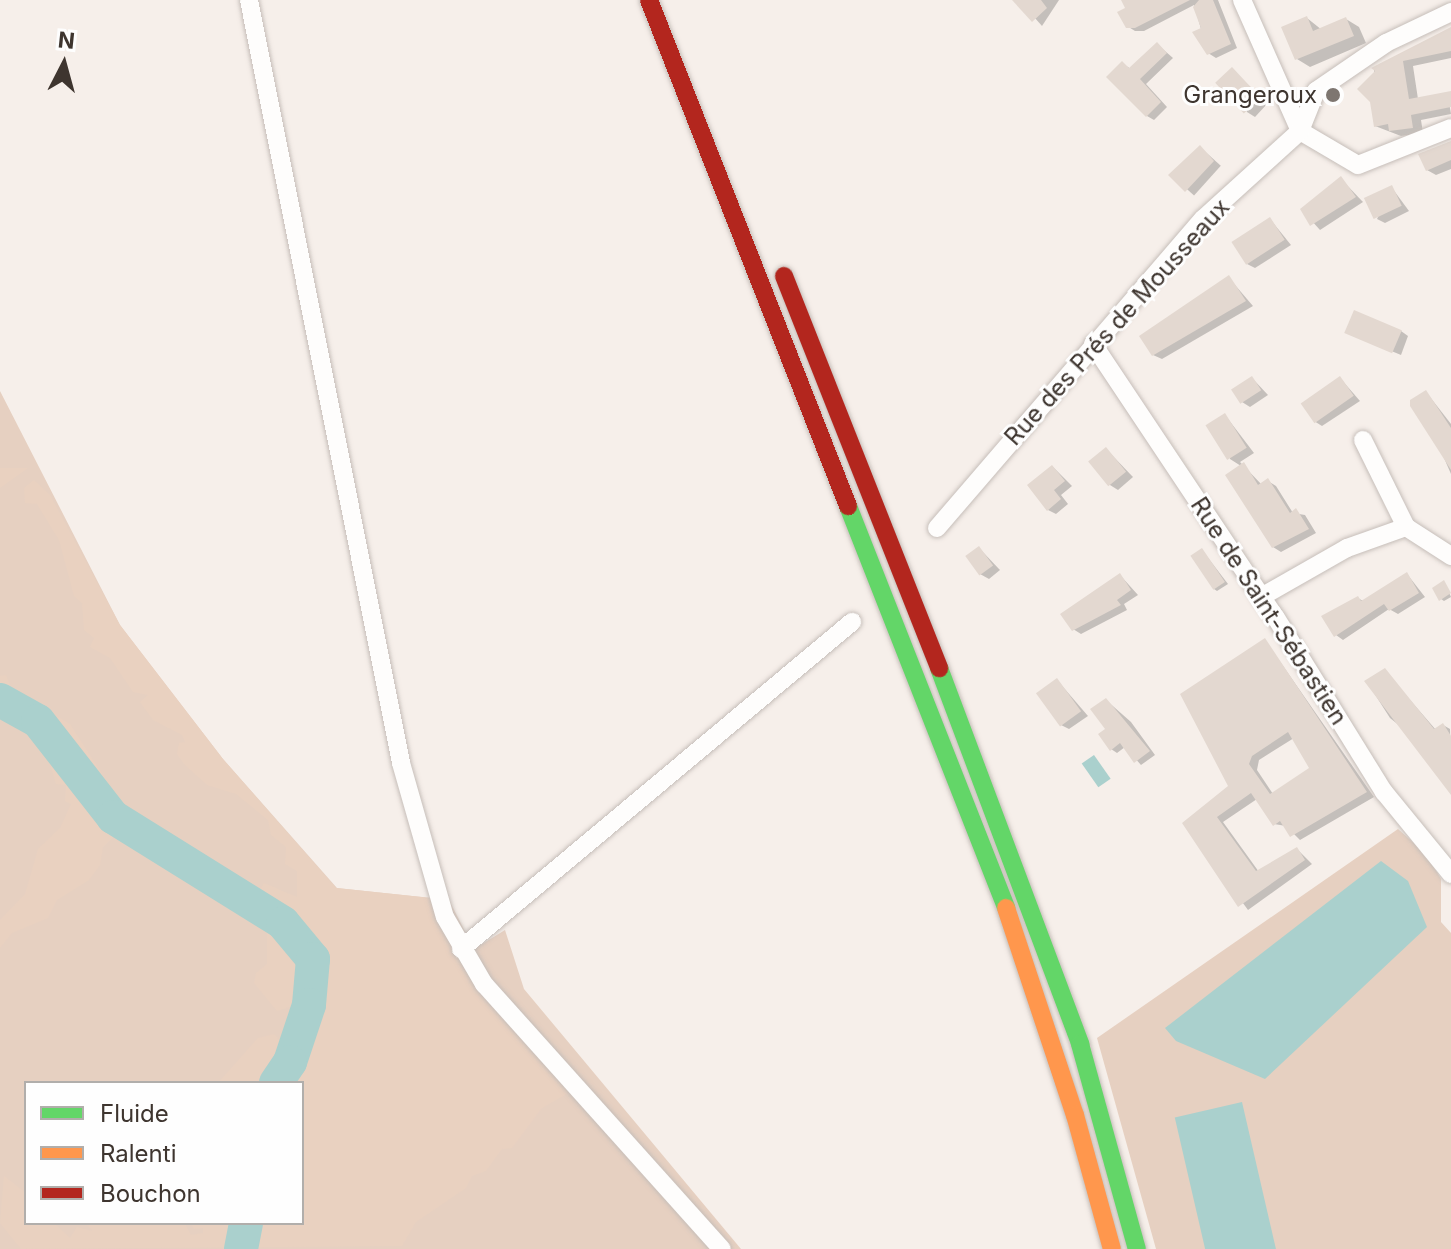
<!DOCTYPE html>
<meta charset="utf-8">
<style>
body{margin:0}
#map{position:relative;width:1451px;height:1249px;overflow:hidden;background:#f6efea;font-family:Inter,sans-serif}
div>[style]{position:absolute}
.green>*{inset:0;background:#e6d0c1}
.forest>*{inset:0;background:#e9d1c0}
.water>*{inset:0;background:#aad0cd;transform-origin:0 0}
.shadow>*{inset:0;background:#0003;transform-origin:0 0}
.river>*{height:34px;margin:-17px;padding:0 17px;transform-origin:17px;border-radius:17px;background:#aad0cd}
.building>*{inset:0;background:#e3d8d0;transform-origin:0 0}
.roads{filter:drop-shadow(0 0 2px #c6beb9) drop-shadow(0 0 2px #c6beb9)}
.street>*{height:18px;margin:-9px;padding:0 9px;transform-origin:9px;border-radius:9px;background:#fefdfc}
.fast>*{height:18px;margin:-9px;padding:0 9px;transform-origin:9px;border-radius:9px;background:#63d668}
.slow>*{height:18px;margin:-9px;padding:0 9px;transform-origin:9px;border-radius:9px;background:#ff974d}
.jam>*{height:18px;margin:-9px;padding:0 9px;transform-origin:9px;border-radius:9px;background:#b3261e}
.dots>*{width:22px;height:22px;translate:-50% -50%;box-sizing:border-box;border:4px solid #fefefe;border-radius:50%}
span{translate:-50% -50%;white-space:nowrap;text-align:center;line-height:1.15;-webkit-text-stroke:6px #fefefe;paint-order:stroke}
.poi-label{font-size:24px;color:#3e352f}
.right{translate:-100% -50%;text-align:right}
.street-label{font-size:24px;color:#3e352f}
.legend{position:absolute;left:24px;top:1081px;width:280px;height:144px;box-sizing:border-box;background:#fefefe;border:2px solid #b1aeab;margin:0;padding:10px 14px;list-style:none;font-size:24px;color:#3e352f}
.legend li{display:flex;align-items:center;gap:16px;height:40px}
.legend b{width:40px;border:2px solid #b1aeab}
.north{position:absolute;left:24px;top:24px;width:80px;height:80px;-webkit-text-stroke:6px #fefefe;paint-order:stroke;rotate:6deg;font-size:22px;font-weight:700;line-height:32px;text-align:center;color:#3e352f}
.north::after{content:'';display:block;margin:auto;width:28px;height:36px;background:#3e352f;clip-path:polygon(50% 0,100% 100%,50% 72%,0 100%)}
</style>
<div id="map">
<div class="green">
<i style="clip-path:polygon(evenodd,0 391px,120px 625px,223px 759px,337px 888px,449px 900px,474px 949px,505px 930px,524px 989px,741px 1249px,0 1249px,0 391px,26px 1083px,302px 1083px,302px 1223px,26px 1223px,26px 1083px)"></i>
<i style="clip-path:polygon(1398px 829px,1426px 854px,1441px 879px,1441px 922px,1451px 933px,1451px 1249px,1156px 1249px,1097px 1038px)"></i>
</div>
<div class="forest">
<i style="clip-path:polygon(0 468px,28px 468px,0 488px)"></i>
<i style="clip-path:polygon(34px 480px,50px 495px,120px 625px,223px 759px,336px 888px,432px 898px,572px 1091px,542px 1108px,512px 1148px,502px 1149px,486px 1171px,472px 1176px,466px 1188px,416px 1222px,402px 1246px,21px 1249px,0 1223px,4px 1176px,26px 1193px,26px 1223px,54px 1223px,70px 1238px,77px 1227px,92px 1231px,86px 1223px,185px 1223px,191px 1235px,203px 1233px,203px 1228px,194px 1229px,191px 1223px,302px 1223px,302px 1083px,218px 1083px,258px 1038px,274px 1034px,286px 1047px,292px 1034px,285px 1027px,296px 1005px,277px 1011px,254px 983px,256px 973px,267px 964px,267px 931px,115px 835px,103px 847px,100px 865px,89px 880px,57px 900px,48px 918px,12px 933px,0 948px,0 920px,25px 894px,38px 849px,60px 828px,71px 804px,65px 801px,66px 785px,56px 784px,46px 751px,22px 726px,14px 726px,0 713px,0 676px,6px 675px,16px 699px,30px 700px,70px 724px,118px 799px,155px 829px,257px 895px,264px 883px,297px 897px,297px 871px,285px 864px,286px 847px,271px 835px,268px 820px,236px 794px,207px 785px,184px 764px,177px 754px,179px 743px,185px 742px,182px 735px,153px 720px,140px 702px,148px 695px,133px 692px,110px 658px,90px 647px,94px 638px,84px 630px,82px 603px,74px 596px,59px 540px,37px 504px,25px 503px,24px 488px)"></i>
</div>
<div class="water">
<i style="left:1094px;top:755px;width:29px;height:15px;rotate:55deg"></i>
<i style="clip-path:polygon(1381px 861px,1408px 881px,1427px 927px,1265px 1079px,1176px 1041px,1165px 1028px)"></i>
<i style="left:1242px;top:1102px;width:151px;height:69px;rotate:77deg"></i>
</div>
<div class="shadow">
<i style="clip-path:polygon(1019px 0,1059px 0,1042px 26px)"></i>
<i style="clip-path:polygon(1137px 0,1218px 0,1237px 48px,1216px 58px,1208px 53px,1194px 5px,1144px 31px,1135px 31px,1127px 26px)"></i>
<i style="clip-path:polygon(1307px 18px,1322px 30px,1346px 19px,1359px 27px,1366px 43px,1310px 67px,1297px 59px)"></i>
<i style="clip-path:polygon(1451px 30px,1451px 58px,1413px 66px,1418px 99px,1449px 102px,1451px 114px,1421px 120px,1423px 133px,1401px 136px,1375px 126px,1374px 68px)"></i>
<i style="clip-path:polygon(1157px 44px,1173px 58px,1146px 84px,1167px 107px,1154px 120px,1147px 116px,1123px 64px,1131px 69px)"></i>
<i style="clip-path:polygon(1232px 70px,1268px 103px,1255px 117px,1247px 112px)"></i>
<i style="clip-path:polygon(1451px 143px,1451px 169px,1436px 175px,1427px 170px)"></i>
<i style="left:1200px;top:147px;width:28px;height:40px;rotate:42deg"></i>
<i style="clip-path:polygon(1341px 179px,1363px 202px,1320px 230px,1302px 210px)"></i>
<i style="clip-path:polygon(1392px 188px,1409px 211px,1385px 223px,1377px 219px)"></i>
<i style="clip-path:polygon(1270px 219px,1291px 245px,1255px 268px,1247px 264px)"></i>
<i style="clip-path:polygon(1229px 278px,1253px 306px,1162px 359px,1153px 355px)"></i>
<i style="clip-path:polygon(1401px 331px,1408px 336px,1401px 355px,1355px 336px)"></i>
<i style="clip-path:polygon(1252px 378px,1268px 395px,1250px 407px,1242px 402px)"></i>
<i style="clip-path:polygon(1340px 378px,1360px 401px,1322px 426px,1314px 421px)"></i>
<i style="clip-path:polygon(1426px 392px,1451px 424px,1451px 474px,1441px 451px)"></i>
<i style="clip-path:polygon(1225px 415px,1254px 453px,1240px 462px,1262px 485px,1268px 481px,1276px 486px,1293px 513px,1305px 515px,1316px 533px,1281px 552px,1273px 547px,1241px 466px,1230px 459px)"></i>
<i style="clip-path:polygon(1107px 450px,1133px 477px,1118px 490px,1110px 485px)"></i>
<i style="clip-path:polygon(1053px 467px,1072px 486px,1061px 495px,1068px 504px,1056px 514px,1048px 510px)"></i>
<i style="clip-path:polygon(979px 548px,1000px 570px,989px 579px,980px 574px)"></i>
<i style="clip-path:polygon(1202px 550px,1228px 584px,1217px 591px,1214px 589px)"></i>
<i style="clip-path:polygon(1407px 574px,1425px 597px,1398px 614px,1389px 609px,1343px 640px,1336px 635px,1358px 598px,1363px 601px)"></i>
<i style="clip-path:polygon(1120px 575px,1138px 595px,1124px 604px,1127px 610px,1081px 634px,1073px 629px)"></i>
<i style="clip-path:polygon(1444px 582px,1451px 597px,1444px 601px,1441px 599px)"></i>
<i style="clip-path:polygon(evenodd,1265px 640px,1374px 797px,1300px 840px,1286px 826px,1274px 824px,1257px 799px,1223px 822px,1259px 872px,1297px 849px,1312px 864px,1248px 910px,1185px 824px,1230px 787px,1265px 640px,1294px 738px,1311px 769px,1273px 794px,1257px 770px,1259px 760px,1294px 738px)"></i>
<i style="clip-path:polygon(1385px 671px,1436px 730px,1443px 725px,1450px 729px,1451px 767px,1390px 718px,1367px 682px)"></i>
<i style="clip-path:polygon(1057px 680px,1088px 716px,1069px 729px,1061px 725px)"></i>
<i style="clip-path:polygon(1106px 700px,1131px 722px,1155px 755px,1141px 765px,1125px 747px,1117px 753px,1111px 749px)"></i>
</div>
<div class="river">
<i style="left:0;top:700px;width:43px;rotate:28.9deg"></i>
<i style="left:38px;top:721px;width:122px;rotate:52deg"></i>
<i style="left:113px;top:817px;width:200px;rotate:31.9deg"></i>
<i style="left:283px;top:923px;width:47px;rotate:50.2deg"></i>
<i style="left:313px;top:959px;width:46px;rotate:95deg"></i>
<i style="left:309px;top:1005px;width:60px;rotate:108.4deg"></i>
<i style="left:290px;top:1062px;width:25px;rotate:124deg"></i>
<i style="left:241px;top:1249px;width:26px;rotate:-79deg"></i>
</div>
<div class="building">
<i style="clip-path:polygon(1012px 0,1041px 0,1047px 8px,1032px 22px)"></i>
<i style="clip-path:polygon(1121px 0,1190px 0,1135px 28px,1126px 28px,1117px 12px,1125px 8px)"></i>
<i style="clip-path:polygon(1199px 0,1213px 0,1231px 44px,1207px 55px,1192px 32px,1201px 28px,1193px 7px)"></i>
<i style="clip-path:polygon(1307px 16px,1313px 31px,1346px 17px,1354px 36px,1295px 60px,1281px 27px)"></i>
<i style="clip-path:polygon(1451px 27px,1451px 51px,1403px 61px,1409px 99px,1451px 91px,1451px 107px,1411px 115px,1413px 128px,1389px 131px,1388px 124px,1374px 127px,1370px 102px,1357px 89px,1375px 71px,1371px 68px)"></i>
<i style="clip-path:polygon(1157px 42px,1167px 53px,1140px 79px,1161px 102px,1146px 117px,1106px 77px,1122px 61px,1129px 68px)"></i>
<i style="left:1232px;top:67px;width:42px;height:23px;rotate:47deg"></i>
<i style="clip-path:polygon(1451px 141px,1451px 160px,1426px 171px,1418px 154px)"></i>
<i style="clip-path:polygon(1200px 145px,1214px 161px,1185px 192px,1168px 175px)"></i>
<i style="clip-path:polygon(1341px 176px,1356px 197px,1310px 226px,1300px 209px)"></i>
<i style="left:1392px;top:185px;width:23px;height:31px;rotate:65deg"></i>
<i style="left:1270px;top:217px;width:27px;height:46px;rotate:57deg"></i>
<i style="clip-path:polygon(1229px 275px,1246px 301px,1152px 356px,1139px 336px)"></i>
<i style="left:1354px;top:310px;width:52px;height:25px;rotate:23deg"></i>
<i style="left:1252px;top:376px;width:17px;height:25px;rotate:57deg"></i>
<i style="left:1340px;top:376px;width:24px;height:48px;rotate:55deg"></i>
<i style="clip-path:polygon(1426px 390px,1451px 428px,1451px 470px,1410px 406px,1410px 400px)"></i>
<i style="left:1225px;top:413px;width:41px;height:23px;rotate:58deg"></i>
<i style="left:1106px;top:447px;width:32px;height:23px;rotate:51deg"></i>
<i style="clip-path:polygon(1244px 462px,1258px 485px,1268px 478px,1290px 513px,1296px 508px,1309px 529px,1272px 548px,1225px 475px)"></i>
<i style="clip-path:polygon(1052px 465px,1065px 481px,1054px 490px,1061px 499px,1047px 511px,1027px 485px)"></i>
<i style="left:979px;top:546px;width:24px;height:17px;rotate:54deg"></i>
<i style="left:1202px;top:548px;width:41px;height:14px;rotate:56deg"></i>
<i style="clip-path:polygon(1407px 572px,1419px 593px,1389px 611px,1384px 604px,1334px 637px,1321px 616px,1358px 596px,1361px 601px)"></i>
<i style="clip-path:polygon(1120px 573px,1131px 590px,1117px 600px,1121px 605px,1072px 631px,1060px 614px)"></i>
<i style="clip-path:polygon(1444px 580px,1451px 593px,1439px 601px,1432px 588px)"></i>
<i style="clip-path:polygon(evenodd,1265px 638px,1367px 792px,1290px 837px,1280px 821px,1273px 826px,1251px 793px,1217px 817px,1256px 871px,1297px 847px,1305px 860px,1238px 907px,1182px 823px,1228px 786px,1180px 694px,1265px 638px,1288px 732px,1309px 768px,1270px 794px,1249px 764px,1252px 756px,1288px 732px)"></i>
<i style="clip-path:polygon(1385px 668px,1434px 729px,1443px 723px,1451px 736px,1451px 795px,1364px 681px)"></i>
<i style="left:1057px;top:678px;width:41px;height:26px;rotate:54deg"></i>
<i style="clip-path:polygon(1106px 698px,1150px 751px,1134px 763px,1120px 743px,1110px 751px,1098px 734px,1105px 729px,1090px 709px)"></i>
</div>
<div class="roads">
<div class="street">
<i style="left:249px;top:0;width:778px;rotate:78.73deg"></i>
<i style="left:401px;top:763px;width:160px;rotate:74.1deg"></i>
<i style="left:445px;top:917px;width:78px;rotate:59.8deg"></i>
<i style="left:484px;top:984px;width:356px;rotate:48.1deg"></i>
<i style="left:1242px;top:0;width:143px;rotate:66.1deg"></i>
<i style="left:1300px;top:131px;width:67px;rotate:30.4deg"></i>
<i style="left:1358px;top:165px;width:100px;rotate:-21.7deg"></i>
<i style="left:1093px;top:344px;width:329px;rotate:56.3deg"></i>
<i style="left:1276px;top:618px;width:205px;rotate:58.2deg"></i>
<i style="left:1384px;top:792px;width:106px;rotate:50.7deg"></i>
<i style="left:1363px;top:440px;width:97px;rotate:63.7deg"></i>
<i style="left:937px;top:528px;width:408px;rotate:-49.3deg"></i>
<i style="left:1203px;top:219px;width:131px;rotate:-42.2deg"></i>
<i style="left:1300px;top:131px;width:43px;rotate:-68.2deg"></i>
<i style="left:1316px;top:91px;width:85px;rotate:-34.4deg"></i>
<i style="left:1386px;top:43px;width:72px;rotate:-25.5deg"></i>
<i style="left:1261px;top:597px;width:99px;rotate:-29.7deg"></i>
<i style="left:1347px;top:548px;width:63px;rotate:-19.6deg"></i>
<i style="left:1406px;top:527px;width:54px;rotate:32.8deg"></i>
<i style="left:461px;top:949px;width:510px;rotate:-39.91deg"></i>
</div>
<div class="fast">
<i style="left:848px;top:506px;width:432px;rotate:68.5deg"></i>
<i style="left:939px;top:668px;width:402px;rotate:69.4deg"></i>
<i style="left:1080px;top:1044px;width:213px;rotate:74.5deg"></i>
</div>
<div class="slow">
<i style="left:1006px;top:908px;width:218px;rotate:71.6deg"></i>
<i style="left:1075px;top:1115px;width:139px;rotate:74.6deg"></i>
</div>
<div class="jam">
<i style="left:649px;top:0;width:544px;rotate:68.53deg"></i>
<i style="left:784px;top:276px;width:422px;rotate:68.4deg"></i>
</div>
</div>
<div class="dots">
<i style="left:1333px;top:95px;background:#7e7670"></i>
</div>
<div class="poi-label">
<span class="right" style="left:1317px;top:95px">Grangeroux</span>
</div>
<div class="street-label">
<span style="left:1117px;top:322px;rotate:-48deg">Rue des Prés de Mousseaux</span>
<span style="left:1269px;top:611px;rotate:57deg">Rue de Saint-Sébastien</span>
</div>
<ul class="legend">
<li><b style="height:10px;background:#63d668"></b>Fluide</li>
<li><b style="height:10px;background:#ff974d"></b>Ralenti</li>
<li><b style="height:10px;background:#b3261e"></b>Bouchon</li>
</ul>
<div class="north">N</div>
</div>
